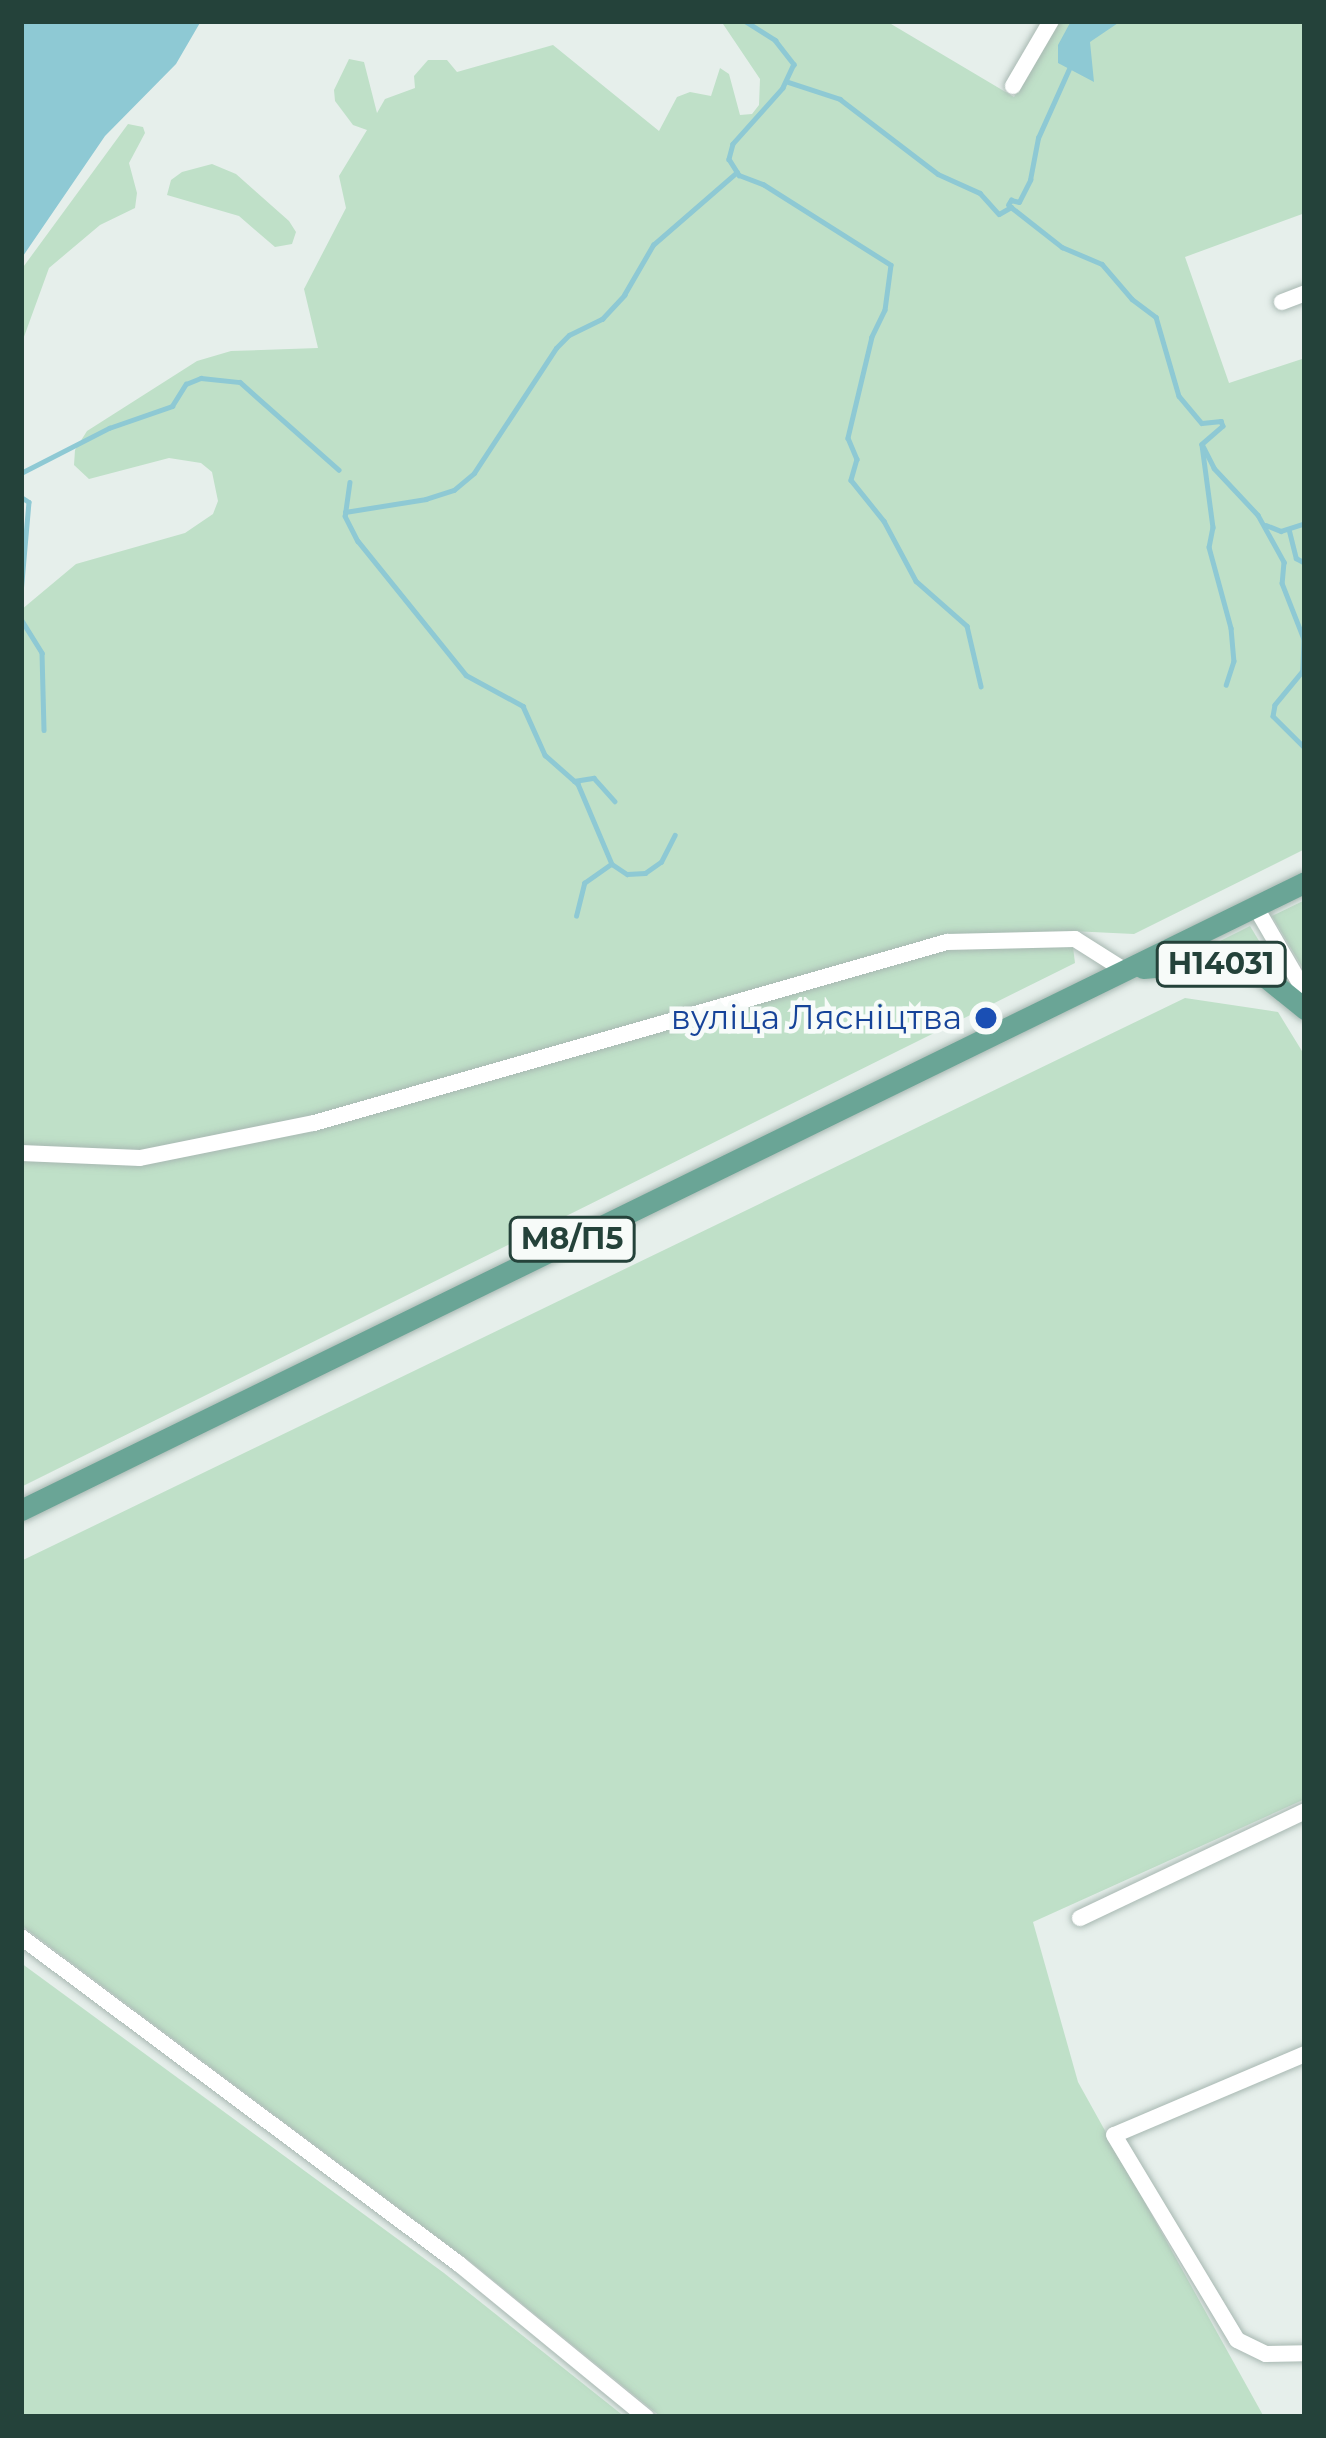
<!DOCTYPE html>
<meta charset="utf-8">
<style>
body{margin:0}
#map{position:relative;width:1326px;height:2438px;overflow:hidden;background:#e6efeb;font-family:Montserrat,sans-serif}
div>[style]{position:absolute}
.green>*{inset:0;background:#bfe0c8}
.water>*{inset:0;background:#8ec9d4}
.stream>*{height:4.5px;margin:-2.25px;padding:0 2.25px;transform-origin:2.25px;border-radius:2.25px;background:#8ec9d4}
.roads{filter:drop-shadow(0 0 3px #a8b8b2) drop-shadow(0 0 3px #a8b8b2)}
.minor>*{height:16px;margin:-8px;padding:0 8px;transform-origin:8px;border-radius:8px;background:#fff}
.major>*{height:21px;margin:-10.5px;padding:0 10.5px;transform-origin:10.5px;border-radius:10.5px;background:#6aa596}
.dots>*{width:33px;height:33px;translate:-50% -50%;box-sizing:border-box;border:6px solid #f7fbf9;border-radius:50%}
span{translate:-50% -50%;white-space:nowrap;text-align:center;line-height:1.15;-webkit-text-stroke:9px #f7fbf9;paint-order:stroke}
.shield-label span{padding:3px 9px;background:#f7fbf9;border:3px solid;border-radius:9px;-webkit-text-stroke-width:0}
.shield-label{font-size:30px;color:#24423a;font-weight:700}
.transit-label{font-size:33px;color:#164399}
.right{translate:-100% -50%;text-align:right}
.frame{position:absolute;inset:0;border:24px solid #24423a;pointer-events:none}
</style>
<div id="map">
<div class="green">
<i style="clip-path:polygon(721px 21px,886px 21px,1014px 97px,1058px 21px,1305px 21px,1305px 213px,1185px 257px,1229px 383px,1305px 358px,1305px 849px,1134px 934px,1071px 931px,1075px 963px,21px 1487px,21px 610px,76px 564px,185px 533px,213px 514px,218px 501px,212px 472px,201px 463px,169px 458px,89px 479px,74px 465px,75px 450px,87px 431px,197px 361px,231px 351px,318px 348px,304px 289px,346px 208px,339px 176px,367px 130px,353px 125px,335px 101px,334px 90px,349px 59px,364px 62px,377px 113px,385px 99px,415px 88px,414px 76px,428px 60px,447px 60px,457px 72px,553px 45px,659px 131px,677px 97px,690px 92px,711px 96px,720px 68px,729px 74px,740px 115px,752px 114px,759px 105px,760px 79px)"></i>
<i style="clip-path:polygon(128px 124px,143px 127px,145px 133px,129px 163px,137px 193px,135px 208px,100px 225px,49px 268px,21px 345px,21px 270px)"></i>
<i style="clip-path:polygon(212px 164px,236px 174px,289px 221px,296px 232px,292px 244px,275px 247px,239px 216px,167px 195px,171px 180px,182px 172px)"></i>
<i style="clip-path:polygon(1305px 900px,1305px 972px,1272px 916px)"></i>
<i style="clip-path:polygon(1250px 926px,1281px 977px,1200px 951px)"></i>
<i style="clip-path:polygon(1185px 998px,1278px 1012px,1305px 1056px,1305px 1799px,1033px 1922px,1078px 2082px,1264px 2417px,661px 2417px,471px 2262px,21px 1925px,21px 1561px)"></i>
<i style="clip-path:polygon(21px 1963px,444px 2273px,625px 2417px,21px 2417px)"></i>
</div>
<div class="water">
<i style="clip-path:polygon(21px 21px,201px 21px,176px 64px,105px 136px,21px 259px)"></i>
<i style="clip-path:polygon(1071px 21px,1121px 21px,1090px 42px,1094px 82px,1058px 63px,1058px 45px)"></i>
</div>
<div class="stream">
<i style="left:745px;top:21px;width:36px;rotate:32deg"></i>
<i style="left:775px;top:40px;width:31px;rotate:52deg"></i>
<i style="left:794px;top:64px;width:26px;rotate:115deg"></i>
<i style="left:783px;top:88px;width:75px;rotate:131.8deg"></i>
<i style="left:733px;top:144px;width:16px;rotate:105deg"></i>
<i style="left:729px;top:159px;width:19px;rotate:58deg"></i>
<i style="left:739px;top:175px;width:26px;rotate:21deg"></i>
<i style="left:763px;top:184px;width:151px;rotate:32.3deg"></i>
<i style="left:891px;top:265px;width:45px;rotate:97.6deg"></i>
<i style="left:885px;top:310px;width:30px;rotate:116deg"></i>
<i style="left:872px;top:337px;width:104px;rotate:103.4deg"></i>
<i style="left:848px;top:438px;width:23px;rotate:67deg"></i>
<i style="left:857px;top:459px;width:22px;rotate:106deg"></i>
<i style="left:851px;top:480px;width:53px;rotate:51.2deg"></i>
<i style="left:884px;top:521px;width:68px;rotate:61.9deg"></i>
<i style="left:916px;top:581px;width:68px;rotate:41.4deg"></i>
<i style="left:967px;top:626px;width:62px;rotate:76.9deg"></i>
<i style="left:788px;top:82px;width:55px;rotate:18.1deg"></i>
<i style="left:840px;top:99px;width:123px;rotate:37.4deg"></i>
<i style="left:938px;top:174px;width:46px;rotate:24.3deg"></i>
<i style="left:980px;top:193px;width:28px;rotate:48deg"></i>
<i style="left:999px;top:214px;width:14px;rotate:-30deg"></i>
<i style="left:1011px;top:207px;width:65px;rotate:38.1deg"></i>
<i style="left:1062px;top:247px;width:43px;rotate:23deg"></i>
<i style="left:1102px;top:264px;width:46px;rotate:49.4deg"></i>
<i style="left:1132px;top:299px;width:30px;rotate:37deg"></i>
<i style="left:1156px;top:317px;width:82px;rotate:73.8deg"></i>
<i style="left:1179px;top:396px;width:35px;rotate:50deg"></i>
<i style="left:1202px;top:423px;width:19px;rotate:-6deg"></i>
<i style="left:1221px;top:421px;width:5px;rotate:68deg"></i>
<i style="left:1223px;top:426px;width:28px;rotate:139deg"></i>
<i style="left:1202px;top:444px;width:27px;rotate:63deg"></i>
<i style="left:1214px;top:468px;width:64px;rotate:46.9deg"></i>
<i style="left:1258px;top:515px;width:54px;rotate:61deg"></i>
<i style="left:1284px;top:562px;width:21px;rotate:95deg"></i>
<i style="left:1282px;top:583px;width:60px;rotate:68.6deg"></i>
<i style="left:1304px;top:639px;width:32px;rotate:92deg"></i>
<i style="left:1303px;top:671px;width:44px;rotate:129.5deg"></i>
<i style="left:1275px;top:705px;width:11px;rotate:100deg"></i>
<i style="left:1273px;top:716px;width:45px;rotate:45deg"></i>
<i style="left:1008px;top:205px;width:6px;rotate:-59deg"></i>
<i style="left:1011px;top:200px;width:8px;rotate:14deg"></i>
<i style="left:1019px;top:202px;width:25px;rotate:-63deg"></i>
<i style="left:1030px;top:180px;width:43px;rotate:-79.2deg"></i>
<i style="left:1038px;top:138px;width:76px;rotate:-65.8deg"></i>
<i style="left:1202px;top:445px;width:83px;rotate:82.4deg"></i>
<i style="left:1213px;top:527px;width:20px;rotate:101deg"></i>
<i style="left:1209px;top:547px;width:84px;rotate:74.8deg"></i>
<i style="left:1231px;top:628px;width:33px;rotate:85deg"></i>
<i style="left:1234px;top:661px;width:25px;rotate:108deg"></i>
<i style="left:21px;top:473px;width:99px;rotate:-27.1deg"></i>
<i style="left:109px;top:428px;width:67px;rotate:-19.2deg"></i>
<i style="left:172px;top:406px;width:26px;rotate:-58deg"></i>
<i style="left:186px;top:384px;width:16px;rotate:-22deg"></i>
<i style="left:201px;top:378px;width:39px;rotate:6deg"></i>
<i style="left:240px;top:382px;width:132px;rotate:41.6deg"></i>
<i style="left:350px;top:482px;width:34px;rotate:98deg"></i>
<i style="left:345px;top:516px;width:28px;rotate:63deg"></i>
<i style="left:358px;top:541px;width:172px;rotate:51.1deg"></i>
<i style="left:466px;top:675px;width:65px;rotate:28.5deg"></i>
<i style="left:523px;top:706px;width:54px;rotate:65.8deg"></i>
<i style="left:545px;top:755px;width:44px;rotate:41.3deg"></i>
<i style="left:578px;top:784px;width:87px;rotate:67deg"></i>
<i style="left:612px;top:864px;width:18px;rotate:34deg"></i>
<i style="left:627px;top:874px;width:18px;rotate:-3deg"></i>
<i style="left:645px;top:873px;width:19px;rotate:-35deg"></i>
<i style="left:661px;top:862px;width:30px;rotate:-63deg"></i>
<i style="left:21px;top:497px;width:9px;rotate:32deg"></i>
<i style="left:29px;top:502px;width:91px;rotate:95deg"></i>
<i style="left:345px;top:512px;width:82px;rotate:-9.1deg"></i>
<i style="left:426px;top:499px;width:29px;rotate:-18deg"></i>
<i style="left:454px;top:490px;width:26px;rotate:-40deg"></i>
<i style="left:474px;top:473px;width:149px;rotate:-56.7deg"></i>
<i style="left:556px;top:348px;width:18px;rotate:-45deg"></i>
<i style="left:569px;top:335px;width:37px;rotate:-26deg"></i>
<i style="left:602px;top:319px;width:33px;rotate:-47deg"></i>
<i style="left:624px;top:295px;width:58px;rotate:-59.9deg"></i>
<i style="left:653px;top:245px;width:111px;rotate:-41deg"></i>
<i style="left:1266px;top:525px;width:16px;rotate:22deg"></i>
<i style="left:1281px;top:531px;width:25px;rotate:-18deg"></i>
<i style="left:1289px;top:529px;width:30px;rotate:76deg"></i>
<i style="left:1296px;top:558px;width:10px;rotate:29deg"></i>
<i style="left:21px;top:619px;width:40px;rotate:58deg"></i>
<i style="left:42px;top:653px;width:77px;rotate:88.5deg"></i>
<i style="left:574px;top:781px;width:20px;rotate:-9deg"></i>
<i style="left:594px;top:778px;width:31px;rotate:48deg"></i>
<i style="left:576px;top:916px;width:34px;rotate:-76deg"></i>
<i style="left:584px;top:883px;width:32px;rotate:-35deg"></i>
</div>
<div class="roads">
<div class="minor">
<i style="left:1013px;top:86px;width:75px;rotate:-59.7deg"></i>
<i style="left:1282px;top:302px;width:25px;rotate:-21deg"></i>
<i style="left:1255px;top:906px;width:99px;rotate:59.8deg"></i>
<i style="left:21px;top:1153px;width:119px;rotate:2.4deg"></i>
<i style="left:140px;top:1158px;width:177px;rotate:-11.4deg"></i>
<i style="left:314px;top:1123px;width:658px;rotate:-15.96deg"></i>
<i style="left:947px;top:942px;width:128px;rotate:-1.3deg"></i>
<i style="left:1075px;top:939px;width:58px;rotate:32.3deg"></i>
<i style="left:1080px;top:1918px;width:249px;rotate:-25.4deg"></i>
<i style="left:21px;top:1937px;width:547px;rotate:36.74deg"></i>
<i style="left:459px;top:2264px;width:242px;rotate:39.3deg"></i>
<i style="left:1305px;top:2054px;width:207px;rotate:157deg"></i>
<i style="left:1114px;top:2135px;width:239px;rotate:59deg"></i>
<i style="left:1237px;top:2340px;width:32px;rotate:26deg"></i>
<i style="left:1266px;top:2354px;width:39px;rotate:-1deg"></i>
</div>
<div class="major">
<i style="left:1143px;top:968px;width:57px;rotate:-5deg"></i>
<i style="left:1200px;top:963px;width:42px;rotate:6.8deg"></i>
<i style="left:1242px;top:968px;width:23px;rotate:20deg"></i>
<i style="left:1264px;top:976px;width:53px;rotate:38.8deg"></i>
<i style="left:21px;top:1510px;width:1429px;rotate:-26.06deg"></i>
</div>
</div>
<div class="dots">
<i style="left:986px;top:1018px;background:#1a4fb4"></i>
</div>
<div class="shield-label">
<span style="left:1221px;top:964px">Н14031</span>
<span style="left:572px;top:1239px">М8/П5</span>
</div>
<div class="transit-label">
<span class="right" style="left:962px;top:1018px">вуліца Лясніцтва</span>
</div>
<div class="frame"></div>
</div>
